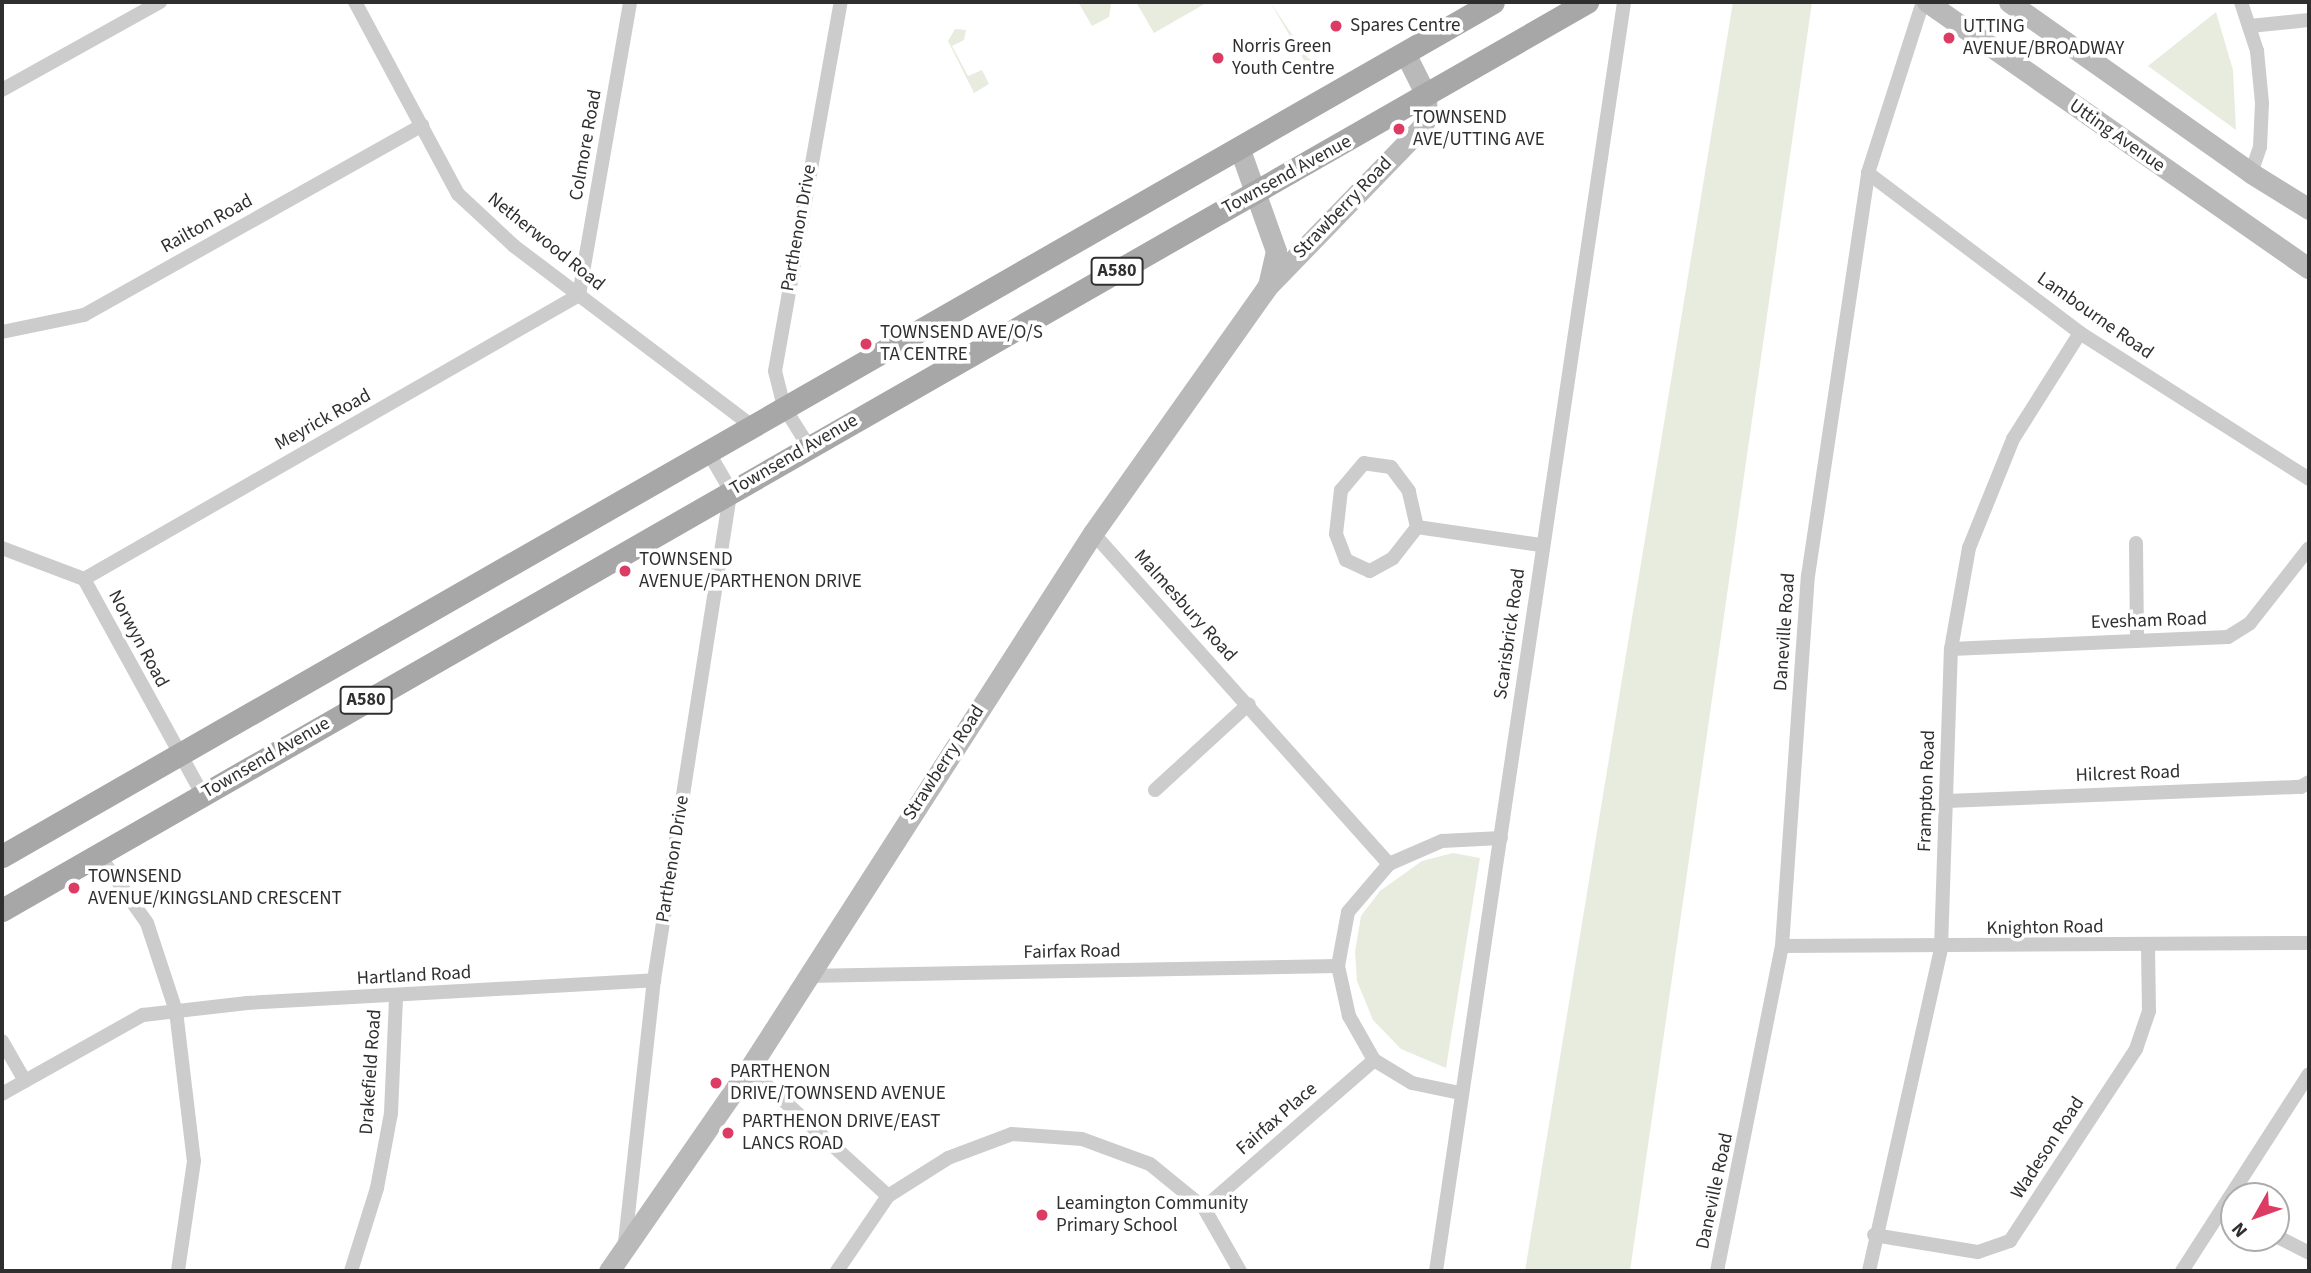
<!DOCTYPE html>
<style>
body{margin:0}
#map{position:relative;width:2311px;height:1273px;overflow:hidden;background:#fff;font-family:"Source Sans 3",sans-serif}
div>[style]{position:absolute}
.green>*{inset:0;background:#e8ecde}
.street>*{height:14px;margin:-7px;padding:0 7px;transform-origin:7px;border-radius:7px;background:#ccc}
.secondary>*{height:21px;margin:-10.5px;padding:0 10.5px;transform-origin:10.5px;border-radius:10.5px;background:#b9b9b9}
.primary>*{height:23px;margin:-11.5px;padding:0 11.5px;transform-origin:11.5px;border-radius:11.5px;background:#a7a7a7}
.dots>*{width:19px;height:19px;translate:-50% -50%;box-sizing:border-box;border:4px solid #fff;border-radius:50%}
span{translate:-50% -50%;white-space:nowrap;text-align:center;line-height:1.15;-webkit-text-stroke:7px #fff;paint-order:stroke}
.shield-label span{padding:2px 5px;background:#fff;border:2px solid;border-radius:5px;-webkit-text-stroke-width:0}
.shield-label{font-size:18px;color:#2f2f2f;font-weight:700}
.poi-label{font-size:19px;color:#2f2f2f}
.left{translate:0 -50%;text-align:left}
.street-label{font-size:19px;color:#2f2f2f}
.frame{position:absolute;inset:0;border:4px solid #2f2f2f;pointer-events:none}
.north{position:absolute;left:2220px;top:1182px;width:70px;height:70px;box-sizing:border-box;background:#fff;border:2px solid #acacac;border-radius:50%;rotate:230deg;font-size:19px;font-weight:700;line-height:28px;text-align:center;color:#2f2f2f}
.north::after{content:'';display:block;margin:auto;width:24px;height:32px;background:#dc3c64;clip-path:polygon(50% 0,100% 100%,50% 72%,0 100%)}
</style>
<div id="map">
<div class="green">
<i style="clip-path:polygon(1078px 2px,1111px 4px,1109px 17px,1092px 26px)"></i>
<i style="clip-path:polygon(1136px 2px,1208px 2px,1154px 33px)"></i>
<i style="clip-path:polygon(1270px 2px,1308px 58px,1324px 64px,1311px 72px)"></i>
<i style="clip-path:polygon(1733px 2px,1812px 2px,1630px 1271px,1525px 1271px)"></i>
<i style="clip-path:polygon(2216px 12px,2233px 70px,2236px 130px,2148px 66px)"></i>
<i style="clip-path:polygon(955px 29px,966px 30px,964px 40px,952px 46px,968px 76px,982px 70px,989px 84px,974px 93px,948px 41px)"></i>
<i style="clip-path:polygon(1453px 853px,1480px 858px,1446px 1068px,1401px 1049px,1373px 1020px,1357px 981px,1355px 952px,1361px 916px,1380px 891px,1422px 861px)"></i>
</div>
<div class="street">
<i style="left:355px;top:2px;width:218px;rotate:61.8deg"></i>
<i style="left:458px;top:194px;width:76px;rotate:42.9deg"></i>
<i style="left:514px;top:246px;width:297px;rotate:37.1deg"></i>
<i style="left:2241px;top:2px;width:52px;rotate:71.9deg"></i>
<i style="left:2257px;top:51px;width:52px;rotate:84.5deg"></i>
<i style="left:2262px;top:103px;width:44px;rotate:92.6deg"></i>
<i style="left:2260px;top:147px;width:28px;rotate:109deg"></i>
<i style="left:2250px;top:26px;width:59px;rotate:-5.8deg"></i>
<i style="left:2px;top:90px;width:181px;rotate:-29.1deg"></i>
<i style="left:1868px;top:173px;width:266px;rotate:37deg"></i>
<i style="left:2080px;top:333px;width:272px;rotate:32.5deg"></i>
<i style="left:2px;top:332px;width:84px;rotate:-11.7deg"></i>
<i style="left:84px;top:315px;width:388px;rotate:-29.3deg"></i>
<i style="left:809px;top:447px;width:47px;rotate:-122deg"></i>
<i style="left:784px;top:407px;width:37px;rotate:-104deg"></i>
<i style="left:775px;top:371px;width:375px;rotate:-79.9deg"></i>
<i style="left:1417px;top:527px;width:37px;rotate:-103deg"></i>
<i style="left:1409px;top:491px;width:30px;rotate:-127deg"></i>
<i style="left:1391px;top:467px;width:27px;rotate:-172deg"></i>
<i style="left:1364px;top:463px;width:35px;rotate:130deg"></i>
<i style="left:1341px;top:490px;width:44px;rotate:96.5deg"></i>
<i style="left:1336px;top:534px;width:28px;rotate:69deg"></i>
<i style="left:1346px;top:560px;width:26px;rotate:25deg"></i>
<i style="left:1370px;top:571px;width:26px;rotate:-29deg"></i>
<i style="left:1393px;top:558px;width:39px;rotate:-52deg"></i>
<i style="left:1417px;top:527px;width:125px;rotate:8.3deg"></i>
<i style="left:1093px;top:533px;width:444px;rotate:48.2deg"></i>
<i style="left:2136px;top:543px;width:98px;rotate:89.4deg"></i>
<i style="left:2px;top:548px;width:88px;rotate:20.7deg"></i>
<i style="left:84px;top:579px;width:245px;rotate:61.2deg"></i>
<i style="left:84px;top:579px;width:571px;rotate:-29.84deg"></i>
<i style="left:579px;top:295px;width:297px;rotate:-80.1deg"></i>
<i style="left:1951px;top:649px;width:277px;rotate:-2.5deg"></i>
<i style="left:2228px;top:637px;width:26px;rotate:-32deg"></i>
<i style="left:2250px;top:623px;width:95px;rotate:-51.8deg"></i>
<i style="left:1155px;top:790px;width:127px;rotate:-42.5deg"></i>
<i style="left:1947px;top:801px;width:354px;rotate:-2.3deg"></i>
<i style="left:2301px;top:787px;width:9px;rotate:-32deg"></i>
<i style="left:99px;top:855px;width:83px;rotate:54.8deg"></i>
<i style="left:147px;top:923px;width:93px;rotate:71.8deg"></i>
<i style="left:176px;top:1011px;width:151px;rotate:83.2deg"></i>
<i style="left:194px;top:1161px;width:111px;rotate:98.3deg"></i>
<i style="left:1782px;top:946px;width:527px;rotate:-0.33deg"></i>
<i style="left:807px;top:976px;width:531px;rotate:-1.08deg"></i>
<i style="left:2px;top:1041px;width:46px;rotate:60.1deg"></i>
<i style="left:749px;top:1069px;width:188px;rotate:42.4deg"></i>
<i style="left:1460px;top:1093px;width:49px;rotate:-168.2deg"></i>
<i style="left:1412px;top:1083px;width:44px;rotate:-148.8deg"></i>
<i style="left:1374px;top:1060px;width:51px;rotate:-119.6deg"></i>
<i style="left:1349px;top:1016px;width:51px;rotate:-102.4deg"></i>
<i style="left:1338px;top:966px;width:55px;rotate:-79.5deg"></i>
<i style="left:1348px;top:912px;width:63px;rotate:-49.5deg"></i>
<i style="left:1389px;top:864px;width:58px;rotate:-23.5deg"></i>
<i style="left:1442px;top:841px;width:59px;rotate:-2.9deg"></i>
<i style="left:2px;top:1094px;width:162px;rotate:-29.3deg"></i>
<i style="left:143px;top:1015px;width:105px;rotate:-6.6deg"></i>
<i style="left:247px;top:1003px;width:408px;rotate:-3.2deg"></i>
<i style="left:1204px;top:1208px;width:225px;rotate:-41deg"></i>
<i style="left:1874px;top:1235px;width:105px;rotate:9.3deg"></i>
<i style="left:1978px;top:1252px;width:34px;rotate:-19deg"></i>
<i style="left:2010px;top:1241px;width:230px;rotate:-56.7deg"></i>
<i style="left:2136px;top:1049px;width:40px;rotate:-71.1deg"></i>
<i style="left:2149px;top:1011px;width:65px;rotate:-90.9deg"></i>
<i style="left:2276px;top:1236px;width:37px;rotate:27deg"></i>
<i style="left:625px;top:1242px;width:264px;rotate:-83.7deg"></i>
<i style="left:654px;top:980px;width:495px;rotate:-81.1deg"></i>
<i style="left:731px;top:491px;width:48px;rotate:-120.3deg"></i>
<i style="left:351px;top:1271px;width:87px;rotate:-72.6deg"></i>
<i style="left:377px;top:1188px;width:76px;rotate:-79.4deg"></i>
<i style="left:391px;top:1113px;width:116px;rotate:-87.5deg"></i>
<i style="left:837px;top:1271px;width:91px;rotate:-55.8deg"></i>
<i style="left:888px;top:1196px;width:71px;rotate:-32.3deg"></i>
<i style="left:948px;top:1158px;width:68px;rotate:-20.6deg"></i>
<i style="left:1012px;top:1134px;width:70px;rotate:4.1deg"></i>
<i style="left:1082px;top:1139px;width:72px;rotate:20.2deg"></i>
<i style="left:1150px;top:1164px;width:70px;rotate:39.2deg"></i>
<i style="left:1204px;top:1208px;width:73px;rotate:60.3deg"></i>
<i style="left:1436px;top:1271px;width:1283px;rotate:-81.57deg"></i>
<i style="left:1717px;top:1271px;width:331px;rotate:-78.7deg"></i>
<i style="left:1782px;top:946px;width:371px;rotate:-86deg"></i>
<i style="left:1808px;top:576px;width:407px;rotate:-81.5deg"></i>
<i style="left:1868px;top:173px;width:180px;rotate:-72.2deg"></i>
<i style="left:1869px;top:1271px;width:331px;rotate:-77.4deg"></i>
<i style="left:1941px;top:948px;width:299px;rotate:-88.1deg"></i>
<i style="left:1951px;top:649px;width:103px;rotate:-79.9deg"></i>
<i style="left:1969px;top:548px;width:118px;rotate:-68deg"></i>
<i style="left:2013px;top:439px;width:125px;rotate:-57.7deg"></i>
<i style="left:2182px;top:1271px;width:234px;rotate:-57.2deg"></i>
</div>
<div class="secondary">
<i style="left:1927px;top:2px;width:465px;rotate:34.9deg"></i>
<i style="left:2009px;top:2px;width:296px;rotate:35.2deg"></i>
<i style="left:2251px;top:173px;width:68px;rotate:31.8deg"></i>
<i style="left:1239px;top:147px;width:110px;rotate:70.4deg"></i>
<i style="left:1276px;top:251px;width:35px;rotate:103deg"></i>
<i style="left:609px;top:1271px;width:246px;rotate:-55.3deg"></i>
<i style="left:749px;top:1069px;width:637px;rotate:-57.31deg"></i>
<i style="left:1093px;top:533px;width:301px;rotate:-54.7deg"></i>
<i style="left:1267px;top:287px;width:221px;rotate:-45.9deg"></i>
<i style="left:1421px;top:128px;width:13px;rotate:-61deg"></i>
<i style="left:1427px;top:117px;width:22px;rotate:-93deg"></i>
<i style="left:1426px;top:95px;width:47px;rotate:-116.6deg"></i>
</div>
<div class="primary">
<i style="left:2px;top:856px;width:1718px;rotate:-29.8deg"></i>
<i style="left:2px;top:910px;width:1827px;rotate:-29.81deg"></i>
</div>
<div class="dots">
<i style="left:1336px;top:26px;background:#dc3c64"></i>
<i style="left:1949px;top:38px;background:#dc3c64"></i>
<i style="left:1218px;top:58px;background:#dc3c64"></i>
<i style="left:1399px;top:129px;background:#dc3c64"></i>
<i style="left:866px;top:344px;background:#dc3c64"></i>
<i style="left:625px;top:571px;background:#dc3c64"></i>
<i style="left:74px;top:888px;background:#dc3c64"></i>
<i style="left:716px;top:1083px;background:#dc3c64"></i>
<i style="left:728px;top:1133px;background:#dc3c64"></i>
<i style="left:1042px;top:1215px;background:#dc3c64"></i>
</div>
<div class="shield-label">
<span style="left:1117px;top:271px">A580</span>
<span style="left:366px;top:700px">A580</span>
</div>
<div class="poi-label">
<span class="left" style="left:1350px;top:26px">Spares Centre</span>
<span class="left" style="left:1963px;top:38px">UTTING<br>AVENUE/BROADWAY</span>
<span class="left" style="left:1232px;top:58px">Norris Green<br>Youth Centre</span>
<span class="left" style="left:1413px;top:129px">TOWNSEND<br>AVE/UTTING AVE</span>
<span class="left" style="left:880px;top:344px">TOWNSEND AVE/O/S<br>TA CENTRE</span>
<span class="left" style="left:639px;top:571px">TOWNSEND<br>AVENUE/PARTHENON DRIVE</span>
<span class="left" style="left:88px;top:888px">TOWNSEND<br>AVENUE/KINGSLAND CRESCENT</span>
<span class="left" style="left:730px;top:1083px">PARTHENON<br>DRIVE/TOWNSEND AVENUE</span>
<span class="left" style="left:742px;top:1133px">PARTHENON DRIVE/EAST<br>LANCS ROAD</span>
<span class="left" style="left:1056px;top:1215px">Leamington Community<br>Primary School</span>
</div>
<div class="street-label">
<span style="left:2117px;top:136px;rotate:35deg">Utting Avenue</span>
<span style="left:586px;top:145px;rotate:-80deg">Colmore Road</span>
<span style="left:1287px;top:175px;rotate:-29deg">Townsend Avenue</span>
<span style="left:1343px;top:208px;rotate:-46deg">Strawberry Road</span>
<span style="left:207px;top:224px;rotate:-29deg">Railton Road</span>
<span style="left:799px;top:228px;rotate:-80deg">Parthenon Drive</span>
<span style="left:546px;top:242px;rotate:39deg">Netherwood Road</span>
<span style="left:2095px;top:316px;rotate:35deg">Lambourne Road</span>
<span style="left:323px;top:420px;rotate:-29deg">Meyrick Road</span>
<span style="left:794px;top:455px;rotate:-30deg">Townsend Avenue</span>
<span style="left:1185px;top:606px;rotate:48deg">Malmesbury Road</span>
<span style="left:2149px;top:621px;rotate:-2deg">Evesham Road</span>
<span style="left:1785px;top:632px;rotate:-86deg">Daneville Road</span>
<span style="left:1510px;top:634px;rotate:-82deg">Scarisbrick Road</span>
<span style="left:138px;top:639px;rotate:62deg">Norwyn Road</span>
<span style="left:266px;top:758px;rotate:-30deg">Townsend Avenue</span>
<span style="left:944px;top:763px;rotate:-57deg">Strawberry Road</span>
<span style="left:2128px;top:774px;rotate:-2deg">Hilcrest Road</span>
<span style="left:1927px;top:791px;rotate:-88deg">Frampton Road</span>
<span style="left:673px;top:859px;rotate:-81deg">Parthenon Drive</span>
<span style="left:2045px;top:928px;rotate:-1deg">Knighton Road</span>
<span style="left:1072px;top:952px;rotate:-1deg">Fairfax Road</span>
<span style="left:414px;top:976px;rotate:-3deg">Hartland Road</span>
<span style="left:371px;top:1072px;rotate:-86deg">Drakefield Road</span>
<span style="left:1277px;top:1119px;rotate:-41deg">Fairfax Place</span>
<span style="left:2048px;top:1148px;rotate:-57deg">Wadeson Road</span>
<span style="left:1715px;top:1191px;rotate:-78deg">Daneville Road</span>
</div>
<div class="frame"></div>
<div class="north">N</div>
</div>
